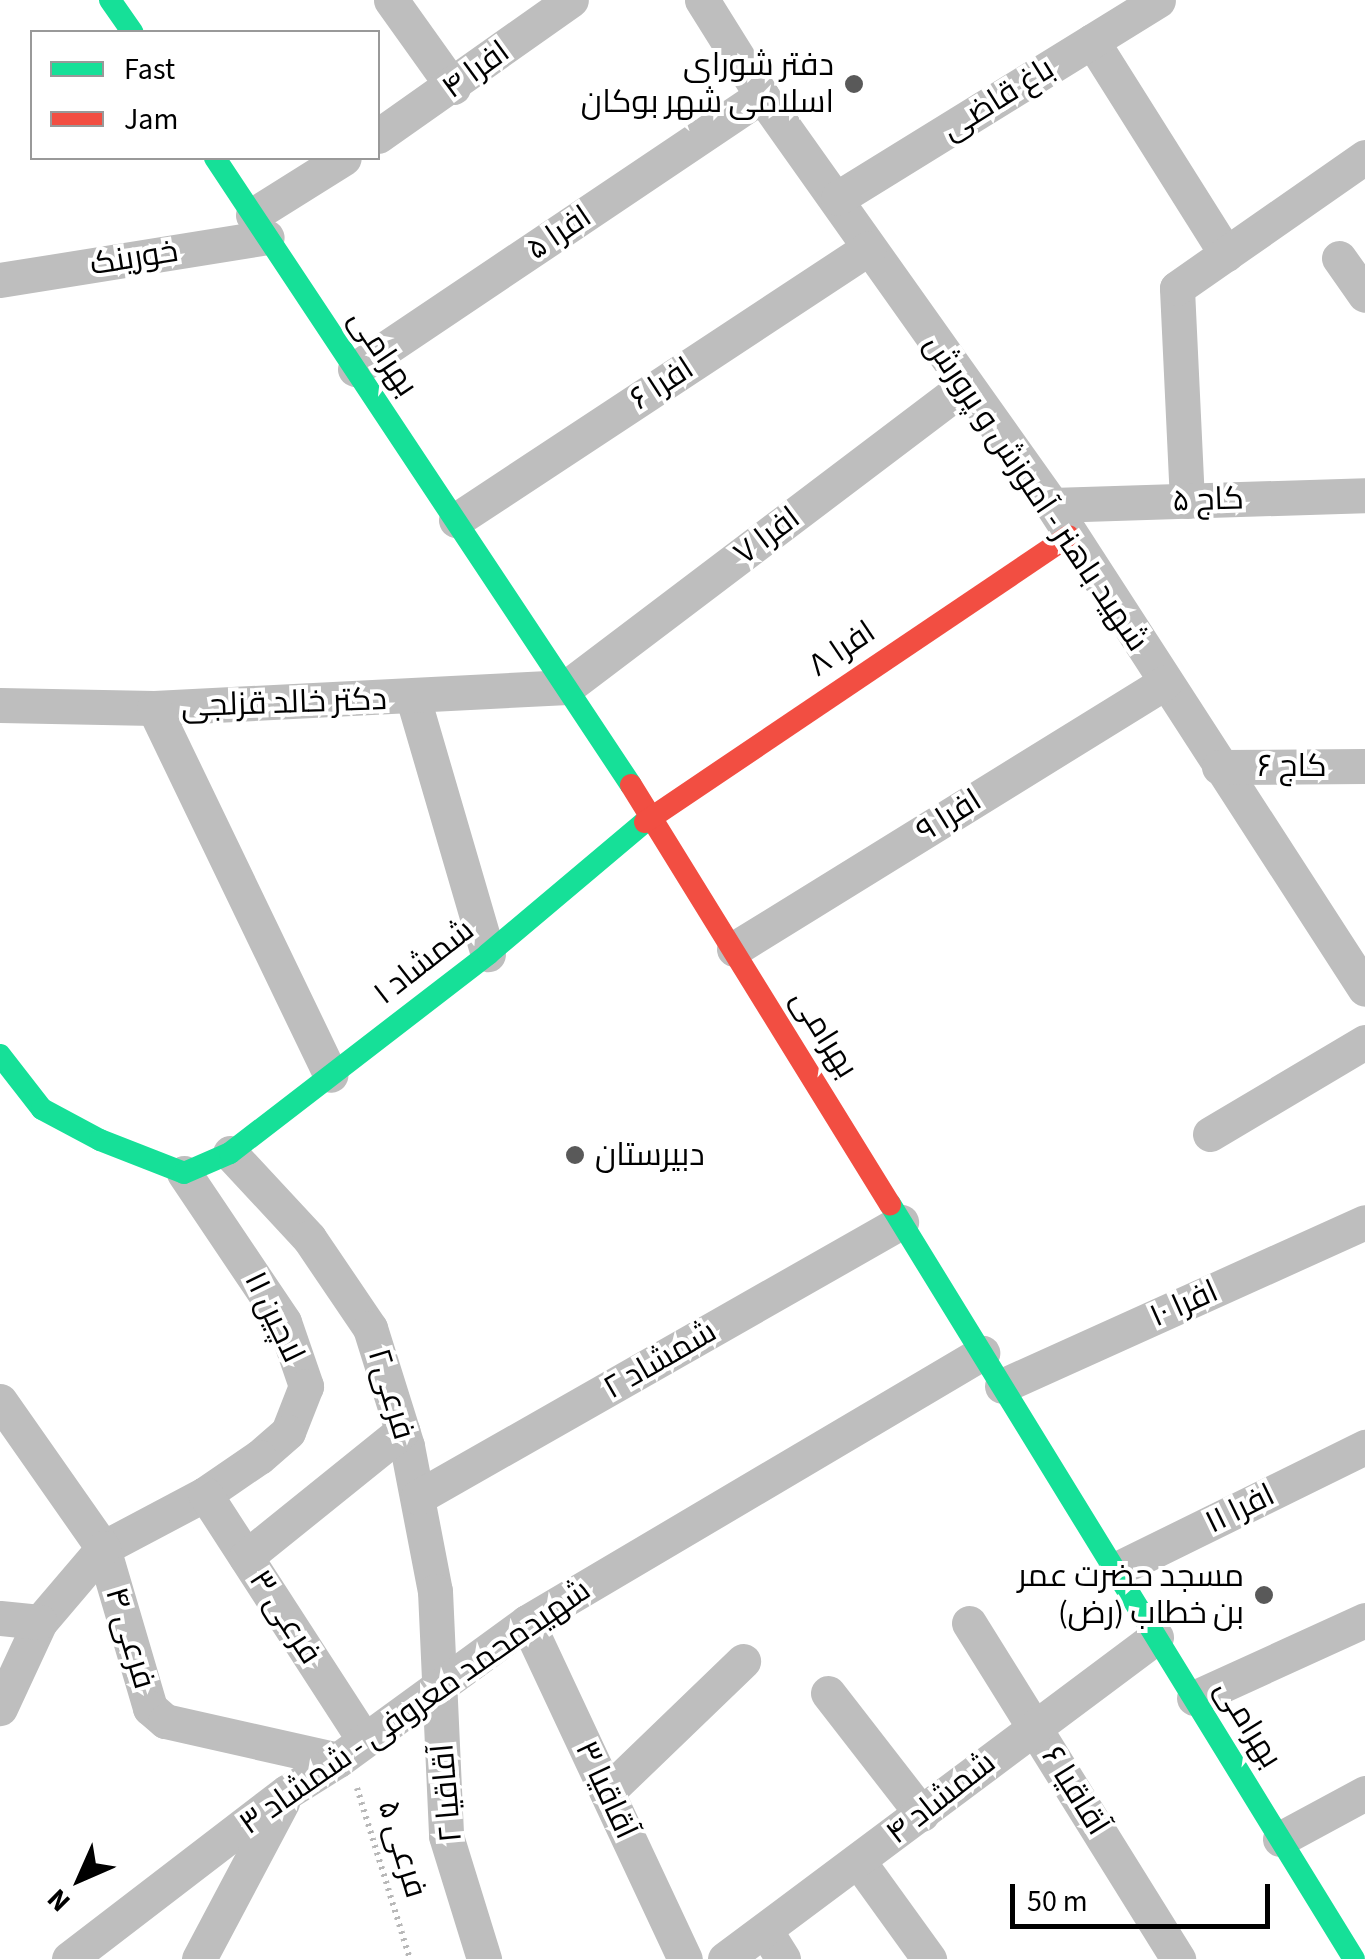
<!DOCTYPE html>
<meta charset="utf-8">
<style>
body{margin:0}
#map{position:relative;width:1365px;height:1959px;overflow:hidden;background:#fff;font-family:"Source Sans 3",Cairo,sans-serif}
div>[style]{position:absolute}
.path>*{height:6px;margin-top:-3px;transform-origin:0;background:repeating-linear-gradient(90deg,#b8b8b8 0 2.5px,transparent 0 7.5px)}
.street>*{height:35px;margin:-17.5px;padding:0 17.5px;transform-origin:17.5px;border-radius:17.5px;background:#bebebe}
.fast>*{height:22px;margin:-11px;padding:0 11px;transform-origin:11px;border-radius:11px;background:#16e098}
.jam>*{height:22px;margin:-11px;padding:0 11px;transform-origin:11px;border-radius:11px;background:#f24e42}
.dots>*{width:28px;height:28px;translate:-50% -50%;box-sizing:border-box;border:5px solid #fff;border-radius:50%}
span{translate:-50% -50%;white-space:nowrap;text-align:center;line-height:1.15;-webkit-text-stroke:8px #fff;paint-order:stroke}
.poi-label{font-size:32px;color:#000}
.right{translate:-100% -50%;text-align:right}
.left{translate:0 -50%;text-align:left}
.street-label{font-size:32px;color:#000}
.legend{position:absolute;left:30px;top:30px;width:350px;height:130px;box-sizing:border-box;background:#fff;border:2px solid #999;margin:0;padding:12px 18px;list-style:none;font-size:30px;color:#000}
.legend li{display:flex;align-items:center;gap:20px;height:50px}
.legend b{width:50px;border:2px solid #999}
.north{position:absolute;left:30px;top:1829px;width:100px;height:100px;-webkit-text-stroke:8px #fff;paint-order:stroke;rotate:225deg;font-size:28px;font-weight:700;line-height:40px;text-align:center;color:#000}
.north::after{content:'';display:block;margin:auto;width:35px;height:45px;background:#000;clip-path:polygon(50% 0,100% 100%,50% 72%,0 100%)}
.scale{position:absolute;left:1010px;top:1884px;width:260px;height:45px;box-sizing:border-box;border:5px solid #000;border-top:0;padding-left:12px;font-size:30px;line-height:35px;white-space:nowrap;color:#000;-webkit-text-stroke:8px #fff;paint-order:stroke}
</style>
<div id="map">
<div class="path">
<i style="left:357px;top:1788px;width:179px;rotate:72.8deg"></i>
</div>
<div class="street">
<i style="left:391px;top:0;width:107px;rotate:54.5deg"></i>
<i style="left:702px;top:0;width:113px;rotate:58deg"></i>
<i style="left:762px;top:96px;width:501px;rotate:54.66deg"></i>
<i style="left:1052px;top:505px;width:576px;rotate:57.11deg"></i>
<i style="left:1092px;top:41px;width:252px;rotate:57.8deg"></i>
<i style="left:378px;top:136px;width:236px;rotate:-35.2deg"></i>
<i style="left:838px;top:198px;width:376px;rotate:-31.7deg"></i>
<i style="left:253px;top:215px;width:107px;rotate:-32.1deg"></i>
<i style="left:1339px;top:258px;width:45px;rotate:54.9deg"></i>
<i style="left:0;top:280px;width:270px;rotate:-9.1deg"></i>
<i style="left:355px;top:369px;width:490px;rotate:-33.9deg"></i>
<i style="left:1187px;top:501px;width:213px;rotate:-92.7deg"></i>
<i style="left:1177px;top:288px;width:229px;rotate:-34.9deg"></i>
<i style="left:1052px;top:505px;width:313px;rotate:-1.8deg"></i>
<i style="left:456px;top:520px;width:494px;rotate:-33.4deg"></i>
<i style="left:413px;top:698px;width:267px;rotate:73.7deg"></i>
<i style="left:0;top:705px;width:154px;rotate:1.1deg"></i>
<i style="left:154px;top:708px;width:414px;rotate:-2.9deg"></i>
<i style="left:567px;top:687px;width:500px;rotate:-37.12deg"></i>
<i style="left:154px;top:708px;width:407px;rotate:64.3deg"></i>
<i style="left:1219px;top:767px;width:146px;rotate:-0.4deg"></i>
<i style="left:734px;top:949px;width:506px;rotate:-31.74deg"></i>
<i style="left:1210px;top:1134px;width:180px;rotate:-30.7deg"></i>
<i style="left:230px;top:1153px;width:116px;rotate:47.1deg"></i>
<i style="left:309px;top:1238px;width:109px;rotate:55.9deg"></i>
<i style="left:370px;top:1328px;width:124px;rotate:72.6deg"></i>
<i style="left:407px;top:1446px;width:148px;rotate:79.1deg"></i>
<i style="left:435px;top:1591px;width:245px;rotate:87.4deg"></i>
<i style="left:446px;top:1836px;width:129px;rotate:72.8deg"></i>
<i style="left:184px;top:1173px;width:179px;rotate:56.1deg"></i>
<i style="left:284px;top:1322px;width:68px;rotate:71deg"></i>
<i style="left:306px;top:1386px;width:49px;rotate:111.4deg"></i>
<i style="left:288px;top:1432px;width:38px;rotate:139deg"></i>
<i style="left:259px;top:1457px;width:65px;rotate:145.6deg"></i>
<i style="left:205px;top:1494px;width:115px;rotate:152.1deg"></i>
<i style="left:103px;top:1548px;width:167px;rotate:73.6deg"></i>
<i style="left:150px;top:1708px;width:20px;rotate:41deg"></i>
<i style="left:165px;top:1721px;width:177px;rotate:12.7deg"></i>
<i style="left:1002px;top:1386px;width:398px;rotate:-24.3deg"></i>
<i style="left:0;top:1401px;width:179px;rotate:55deg"></i>
<i style="left:103px;top:1548px;width:97px;rotate:130.4deg"></i>
<i style="left:40px;top:1622px;width:95px;rotate:114.9deg"></i>
<i style="left:205px;top:1494px;width:293px;rotate:57.1deg"></i>
<i style="left:418px;top:1497px;width:556px;rotate:-29.66deg"></i>
<i style="left:246px;top:1557px;width:201px;rotate:-38.9deg"></i>
<i style="left:1115px;top:1570px;width:279px;rotate:-26.2deg"></i>
<i style="left:0;top:1618px;width:40px;rotate:5.7deg"></i>
<i style="left:527px;top:1622px;width:372px;rotate:64.9deg"></i>
<i style="left:969px;top:1623px;width:396px;rotate:58.1deg"></i>
<i style="left:828px;top:1693px;width:153px;rotate:52.2deg"></i>
<i style="left:1194px;top:1698px;width:188px;rotate:-24.5deg"></i>
<i style="left:607px;top:1792px;width:189px;rotate:-43.9deg"></i>
<i style="left:1280px;top:1839px;width:97px;rotate:-28.4deg"></i>
<i style="left:859px;top:1862px;width:120px;rotate:54.2deg"></i>
<i style="left:765px;top:1930px;width:34px;rotate:58deg"></i>
<i style="left:69px;top:1959px;width:275px;rotate:-37.5deg"></i>
<i style="left:287px;top:1792px;width:60px;rotate:-32.1deg"></i>
<i style="left:338px;top:1760px;width:234px;rotate:-36.1deg"></i>
<i style="left:527px;top:1622px;width:529px;rotate:-30.59deg"></i>
<i style="left:199px;top:1959px;width:178px;rotate:-62.1deg"></i>
<i style="left:725px;top:1959px;width:538px;rotate:-36.76deg"></i>
</div>
<div class="fast">
<i style="left:110px;top:0;width:39px;rotate:55deg"></i>
<i style="left:215px;top:158px;width:752px;rotate:56.44deg"></i>
<i style="left:0;top:1055px;width:68px;rotate:52.1deg"></i>
<i style="left:42px;top:1109px;width:66px;rotate:28.1deg"></i>
<i style="left:100px;top:1140px;width:90px;rotate:21.4deg"></i>
<i style="left:184px;top:1173px;width:50px;rotate:-23.5deg"></i>
<i style="left:230px;top:1153px;width:326px;rotate:-37.6deg"></i>
<i style="left:488px;top:954px;width:205px;rotate:-40.1deg"></i>
<i style="left:890px;top:1204px;width:886px;rotate:58.43deg"></i>
</div>
<div class="jam">
<i style="left:631px;top:785px;width:493px;rotate:58.3deg"></i>
<i style="left:645px;top:822px;width:511px;rotate:-34deg"></i>
</div>
<div class="dots">
<i style="left:854px;top:84px;background:#595959"></i>
<i style="left:575px;top:1155px;background:#595959"></i>
<i style="left:1264px;top:1595px;background:#595959"></i>
</div>
<div class="poi-label">
<span class="right" style="left:834px;top:84px">دفتر شورای<br>اسلامی شهر بوکان</span>
<span class="left" style="left:595px;top:1155px">دبیرستان</span>
<span class="right" style="left:1244px;top:1595px">مسجد حضرت عمر<br>بن خطاب (رض)</span>
</div>
<div class="street-label">
<span style="left:476px;top:70px;rotate:-36deg">افرا ۴</span>
<span style="left:998px;top:99px;rotate:-32deg">باغ قاضی</span>
<span style="left:559px;top:233px;rotate:-34deg">افرا ۵</span>
<span style="left:134px;top:258px;rotate:-9deg">خورینک</span>
<span style="left:383px;top:353px;rotate:56deg">بهرامی</span>
<span style="left:662px;top:384px;rotate:-33deg">افرا ۶</span>
<span style="left:1036px;top:493px;rotate:56deg">شهید باهنر - آموزش و پرورش</span>
<span style="left:1208px;top:500px;rotate:-2deg">کاج ۵</span>
<span style="left:767px;top:536px;rotate:-37deg">افرا ۷</span>
<span style="left:842px;top:649px;rotate:-34deg">افرا ۸</span>
<span style="left:284px;top:703px;rotate:-2deg">دکتر خالد قزلجی</span>
<span style="left:1292px;top:766px">کاج ۶</span>
<span style="left:949px;top:816px;rotate:-32deg">افرا ۹</span>
<span style="left:424px;top:962px;rotate:-38deg">شمشاد ۱</span>
<span style="left:824px;top:1034px;rotate:58deg">بهرامی</span>
<span style="left:1184px;top:1304px;rotate:-24deg">افرا ۱۰</span>
<span style="left:274px;top:1317px;rotate:64deg">لاچین ۱۱</span>
<span style="left:660px;top:1360px;rotate:-30deg">شمشاد ۲</span>
<span style="left:391px;top:1394px;rotate:73deg">فرعی۲</span>
<span style="left:1240px;top:1509px;rotate:-26deg">افرا ۱۱</span>
<span style="left:285px;top:1617px;rotate:57deg">فرعی ۳</span>
<span style="left:130px;top:1638px;rotate:73deg">فرعی ۴</span>
<span style="left:415px;top:1707px;rotate:-35deg">شهیدمحمد معروفی - شمشاد ۳</span>
<span style="left:1248px;top:1724px;rotate:58deg">بهرامی</span>
<span style="left:606px;top:1790px;rotate:65deg">آقاقیا ۳</span>
<span style="left:1075px;top:1791px;rotate:58deg">آقاقیا ۶</span>
<span style="left:447px;top:1793px;rotate:-95deg">آقاقیا ۲</span>
<span style="left:941px;top:1798px;rotate:-38deg">شمشاد ۴</span>
<span style="left:402px;top:1849px;rotate:73deg">فرعی ۵</span>
</div>
<ul class="legend">
<li><b style="height:12px;background:#16e098"></b>Fast</li>
<li><b style="height:12px;background:#f24e42"></b>Jam</li>
</ul>
<div class="north">N</div>
<div class="scale">50 m</div>
</div>
